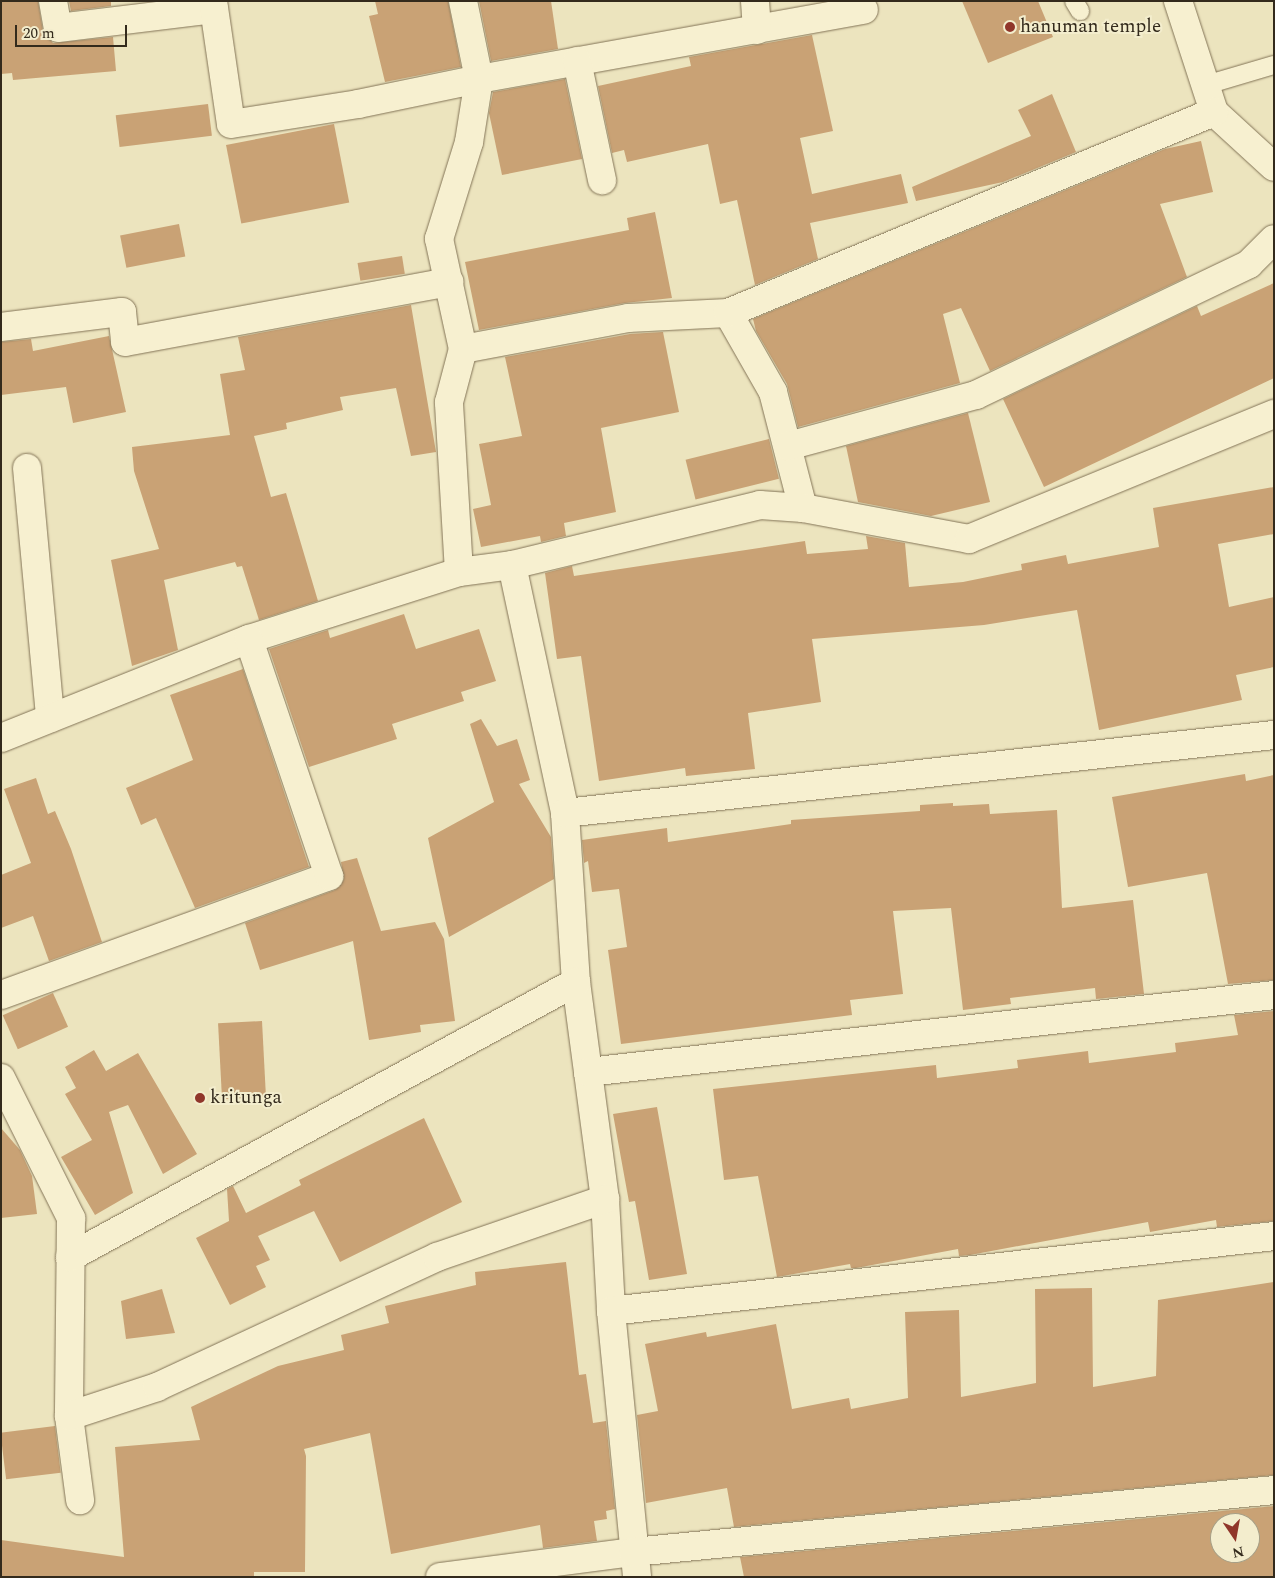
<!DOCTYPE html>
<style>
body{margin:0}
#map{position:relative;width:1275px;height:1578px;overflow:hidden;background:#ece4be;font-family:Spectral,serif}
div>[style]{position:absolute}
.building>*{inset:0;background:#c9a275;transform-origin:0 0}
.roads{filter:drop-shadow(0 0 1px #837457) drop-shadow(0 0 1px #837457)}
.service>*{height:18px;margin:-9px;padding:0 9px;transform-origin:9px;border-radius:9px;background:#f7f0d0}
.minor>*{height:28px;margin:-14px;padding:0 14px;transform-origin:14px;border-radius:14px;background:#f7f0d0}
.dots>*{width:14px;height:14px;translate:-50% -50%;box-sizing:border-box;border:2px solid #f3edcd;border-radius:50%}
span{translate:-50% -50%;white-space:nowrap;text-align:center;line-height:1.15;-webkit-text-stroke:4px #f3edcd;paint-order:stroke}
.poi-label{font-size:19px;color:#332a1c}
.left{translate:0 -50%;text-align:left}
.frame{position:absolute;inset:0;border:2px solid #332a1c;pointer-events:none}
.north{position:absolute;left:1210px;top:1513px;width:50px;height:50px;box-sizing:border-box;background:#f3edcd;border:1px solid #a69f86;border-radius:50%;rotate:168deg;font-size:14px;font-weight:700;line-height:20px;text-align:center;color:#332a1c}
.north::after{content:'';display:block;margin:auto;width:18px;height:22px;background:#90362a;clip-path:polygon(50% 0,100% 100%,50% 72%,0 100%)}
.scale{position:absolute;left:15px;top:25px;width:112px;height:22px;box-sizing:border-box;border:2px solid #332a1c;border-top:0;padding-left:6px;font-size:15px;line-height:18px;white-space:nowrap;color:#332a1c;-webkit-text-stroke:4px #f3edcd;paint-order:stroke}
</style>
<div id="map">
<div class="building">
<i style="clip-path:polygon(1px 1px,38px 1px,43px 31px,53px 43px,113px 37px,116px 71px,13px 80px,12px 73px,1px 74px)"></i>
<i style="clip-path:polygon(69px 1px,111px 1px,111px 6px,71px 11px)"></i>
<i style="clip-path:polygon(375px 1px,448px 1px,461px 67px,385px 82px,369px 16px,378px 14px)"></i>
<i style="clip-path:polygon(479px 1px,551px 1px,558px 49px,491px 61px)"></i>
<i style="clip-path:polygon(962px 1px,1038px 1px,1053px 37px,988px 63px)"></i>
<i style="clip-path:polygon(812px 35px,833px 131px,800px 138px,812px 194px,901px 174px,908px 203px,810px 223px,818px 259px,755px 285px,737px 200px,720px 204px,708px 144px,627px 162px,624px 150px,612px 153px,598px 86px,691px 66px,689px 57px)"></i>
<i style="clip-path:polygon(565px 79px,582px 159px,502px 175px,489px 113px,493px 92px)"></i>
<i style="clip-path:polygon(1052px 94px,1076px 152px,1003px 182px,916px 201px,912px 187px,1031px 136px,1018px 110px)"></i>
<i style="left:208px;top:104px;width:32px;height:93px;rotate:83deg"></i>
<i style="left:334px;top:124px;width:80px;height:110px;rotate:79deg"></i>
<i style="clip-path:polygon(1201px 141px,1213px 192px,1160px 204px,1187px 277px,990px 371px,961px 308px,943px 314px,960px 383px,798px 427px,787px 384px,756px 331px,753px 319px,1165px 149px)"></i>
<i style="clip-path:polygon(655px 212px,672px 298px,625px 303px,479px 330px,465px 262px,629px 230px,627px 218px)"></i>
<i style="left:179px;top:224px;width:33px;height:60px;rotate:79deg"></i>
<i style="left:402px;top:256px;width:18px;height:45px;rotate:81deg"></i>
<i style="clip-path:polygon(1274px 283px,1274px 378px,1044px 487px,1003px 399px,1197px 306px,1201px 316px)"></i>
<i style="clip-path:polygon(411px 305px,436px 452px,411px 456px,396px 388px,340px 397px,343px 410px,286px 423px,287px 429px,254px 436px,271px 497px,286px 493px,318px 601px,259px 620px,242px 566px,237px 567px,235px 562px,164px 580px,178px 650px,132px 666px,111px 560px,159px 549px,134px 471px,132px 447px,230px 435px,220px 374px,245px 370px,238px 337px)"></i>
<i style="clip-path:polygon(663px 332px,679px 412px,601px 428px,616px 512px,564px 523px,566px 536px,541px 542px,540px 536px,481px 547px,473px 509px,491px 505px,479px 444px,522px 436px,505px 357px,630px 334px)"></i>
<i style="clip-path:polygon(109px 336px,126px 412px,73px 423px,66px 387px,1px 395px,1px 342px,31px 339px,33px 351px)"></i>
<i style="clip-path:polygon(968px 413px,990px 502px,931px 516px,858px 502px,846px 446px)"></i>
<i style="left:769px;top:439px;width:41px;height:86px;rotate:76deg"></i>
<i style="clip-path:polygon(1274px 487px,1274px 534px,1218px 544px,1229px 607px,1274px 597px,1274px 667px,1236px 675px,1242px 700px,1099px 730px,1077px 610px,984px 625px,812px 639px,821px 702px,748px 713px,755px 769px,686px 776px,685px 768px,599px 781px,581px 656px,557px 659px,545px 573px,572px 566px,574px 576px,805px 541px,807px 554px,868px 549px,866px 536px,905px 543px,909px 587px,963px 582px,1022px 570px,1021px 564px,1066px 555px,1068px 564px,1159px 547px,1153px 508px)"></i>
<i style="clip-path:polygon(404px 614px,416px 649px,479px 629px,496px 681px,461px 692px,464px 701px,392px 724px,397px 739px,309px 767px,269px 649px,328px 630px,330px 638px)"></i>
<i style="clip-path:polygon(243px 669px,309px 867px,195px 908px,156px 818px,141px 825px,126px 788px,193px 760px,170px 695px)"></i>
<i style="clip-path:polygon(481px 719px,497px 746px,517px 739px,530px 780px,519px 784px,551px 837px,554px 879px,449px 937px,428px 838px,494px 802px,470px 724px)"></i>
<i style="clip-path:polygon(1245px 774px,1246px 781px,1274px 775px,1274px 980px,1228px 984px,1207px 873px,1128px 887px,1112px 797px)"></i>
<i style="clip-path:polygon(36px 778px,48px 814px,55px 811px,71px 849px,102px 942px,49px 961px,33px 916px,1px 928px,1px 875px,31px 863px,4px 789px)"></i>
<i style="clip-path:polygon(953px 803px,953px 806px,989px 804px,990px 814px,1057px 810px,1062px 908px,1133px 900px,1144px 994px,1096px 999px,1095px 988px,1010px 998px,1011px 1004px,963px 1010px,951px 908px,893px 911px,903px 994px,850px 1000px,852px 1015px,621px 1044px,608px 950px,627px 947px,619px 889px,592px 892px,588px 861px,584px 863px,582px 840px,667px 828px,668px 842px,791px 824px,791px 820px,920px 811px,920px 805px)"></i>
<i style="clip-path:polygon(357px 858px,381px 931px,435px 922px,444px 939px,455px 1021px,420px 1025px,421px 1032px,369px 1040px,353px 941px,260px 970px,245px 923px,335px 890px,344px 879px,341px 862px)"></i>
<i style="left:53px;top:993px;width:37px;height:55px;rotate:66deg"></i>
<i style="clip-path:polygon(1274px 1011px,1274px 1221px,1217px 1227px,1216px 1220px,1150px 1232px,1148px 1222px,970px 1255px,959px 1256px,958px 1249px,856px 1268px,851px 1268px,850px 1264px,777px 1277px,758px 1176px,724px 1180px,713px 1089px,936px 1065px,937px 1078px,1018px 1068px,1017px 1060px,1088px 1051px,1089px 1063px,1176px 1052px,1175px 1043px,1238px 1035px,1234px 1015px)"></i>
<i style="left:262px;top:1021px;width:76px;height:44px;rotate:87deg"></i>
<i style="clip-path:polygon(94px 1050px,106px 1071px,138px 1053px,197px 1154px,163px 1174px,128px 1105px,109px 1112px,133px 1193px,95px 1215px,61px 1157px,92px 1140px,65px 1094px,76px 1088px,65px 1067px)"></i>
<i style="clip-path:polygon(657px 1107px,687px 1274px,649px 1280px,635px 1201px,629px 1202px,613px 1114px)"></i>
<i style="clip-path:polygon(424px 1118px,462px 1202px,340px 1262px,314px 1211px,258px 1236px,270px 1260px,256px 1266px,266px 1287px,230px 1305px,196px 1238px,229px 1221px,227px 1189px,233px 1186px,246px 1213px,301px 1185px,299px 1180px)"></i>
<i style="clip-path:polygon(1px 1128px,20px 1150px,32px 1176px,37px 1214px,1px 1218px)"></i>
<i style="clip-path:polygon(566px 1262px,579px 1375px,586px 1374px,593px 1423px,606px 1421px,615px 1509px,606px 1511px,607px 1519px,594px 1521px,597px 1541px,543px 1548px,540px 1525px,391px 1554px,370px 1433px,304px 1449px,306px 1456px,305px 1572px,254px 1572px,254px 1577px,1px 1577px,1px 1540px,124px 1557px,115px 1447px,200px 1440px,191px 1407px,278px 1366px,344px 1350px,341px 1335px,389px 1323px,385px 1306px,476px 1285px,475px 1272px)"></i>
<i style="clip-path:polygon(1274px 1282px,1274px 1475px,734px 1527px,727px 1488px,646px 1503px,637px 1415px,658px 1411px,645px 1344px,706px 1332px,707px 1337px,776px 1324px,792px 1409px,849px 1398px,851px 1409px,908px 1398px,905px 1312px,959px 1310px,961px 1397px,1036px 1383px,1035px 1289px,1092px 1288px,1093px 1387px,1156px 1376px,1158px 1300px)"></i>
<i style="clip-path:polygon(162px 1289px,175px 1333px,126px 1339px,121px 1301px)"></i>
<i style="left:55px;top:1426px;width:47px;height:55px;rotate:83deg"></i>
<i style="clip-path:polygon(evenodd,1274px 1506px,1274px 1577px,744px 1577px,740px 1557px,1274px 1506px,1220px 1523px,1250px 1523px,1250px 1553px,1220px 1553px,1220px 1523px)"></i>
</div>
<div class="roads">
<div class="service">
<i style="left:1074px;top:1px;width:12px;rotate:59deg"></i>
<i style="left:1206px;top:85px;width:71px;rotate:-16.4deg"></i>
</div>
<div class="minor">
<i style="left:53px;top:1px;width:27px;rotate:80deg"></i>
<i style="left:58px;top:28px;width:157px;rotate:-6.9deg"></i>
<i style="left:213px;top:1px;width:124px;rotate:81.7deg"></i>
<i style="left:231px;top:124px;width:129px;rotate:-8.9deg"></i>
<i style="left:358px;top:104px;width:124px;rotate:-11.7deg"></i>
<i style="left:479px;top:79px;width:391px;rotate:-10.2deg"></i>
<i style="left:755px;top:1px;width:29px;rotate:86deg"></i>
<i style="left:1178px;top:1px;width:117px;rotate:72deg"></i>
<i style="left:1214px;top:112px;width:81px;rotate:42.5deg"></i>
<i style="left:577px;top:61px;width:122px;rotate:78.1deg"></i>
<i style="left:728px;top:313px;width:91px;rotate:60.3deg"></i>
<i style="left:773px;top:392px;width:120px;rotate:75.5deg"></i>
<i style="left:1px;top:327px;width:122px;rotate:-7.1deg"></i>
<i style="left:122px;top:312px;width:30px;rotate:84deg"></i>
<i style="left:125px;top:342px;width:330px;rotate:-10.5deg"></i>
<i style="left:463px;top:349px;width:113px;rotate:-102.3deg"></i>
<i style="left:439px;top:239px;width:102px;rotate:-72.8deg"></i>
<i style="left:469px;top:142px;width:64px;rotate:-81deg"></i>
<i style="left:479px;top:79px;width:80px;rotate:-101.6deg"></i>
<i style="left:788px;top:446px;width:195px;rotate:-15.2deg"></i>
<i style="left:976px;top:395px;width:303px;rotate:-25.6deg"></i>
<i style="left:1249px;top:264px;width:35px;rotate:-45deg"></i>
<i style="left:27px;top:468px;width:251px;rotate:84.7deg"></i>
<i style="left:512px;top:565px;width:254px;rotate:77.9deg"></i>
<i style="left:565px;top:813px;width:169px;rotate:86.3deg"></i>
<i style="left:576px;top:982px;width:219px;rotate:82.4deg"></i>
<i style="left:605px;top:1199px;width:112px;rotate:86.9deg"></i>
<i style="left:611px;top:1311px;width:267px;rotate:84.4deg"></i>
<i style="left:459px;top:572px;width:170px;rotate:-93.4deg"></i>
<i style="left:449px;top:402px;width:55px;rotate:-75.2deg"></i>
<i style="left:463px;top:349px;width:168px;rotate:-10.6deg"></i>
<i style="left:628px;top:318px;width:100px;rotate:-2.9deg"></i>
<i style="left:728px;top:313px;width:526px;rotate:-22.47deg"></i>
<i style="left:1px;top:738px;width:267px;rotate:-21.8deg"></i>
<i style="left:249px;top:639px;width:220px;rotate:-17.7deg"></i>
<i style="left:459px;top:572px;width:53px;rotate:-7.5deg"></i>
<i style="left:512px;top:565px;width:255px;rotate:-13.6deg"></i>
<i style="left:760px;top:505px;width:43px;rotate:4deg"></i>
<i style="left:803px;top:508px;width:169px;rotate:10.6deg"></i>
<i style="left:969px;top:539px;width:330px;rotate:-22.3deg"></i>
<i style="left:565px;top:813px;width:713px;rotate:-6.28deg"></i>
<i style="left:1px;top:995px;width:349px;rotate:-19.9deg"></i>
<i style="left:329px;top:876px;width:250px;rotate:-108.7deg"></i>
<i style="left:588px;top:1072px;width:690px;rotate:-6.4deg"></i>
<i style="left:1px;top:1078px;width:157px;rotate:63.4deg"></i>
<i style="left:71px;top:1218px;width:198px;rotate:90.6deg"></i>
<i style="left:69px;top:1416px;width:85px;rotate:82.5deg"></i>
<i style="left:70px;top:1257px;width:576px;rotate:-28.52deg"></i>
<i style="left:611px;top:1311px;width:667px;rotate:-6.45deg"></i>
<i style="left:69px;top:1416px;width:93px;rotate:-18.2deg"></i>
<i style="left:157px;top:1387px;width:309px;rotate:-24.9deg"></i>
<i style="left:437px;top:1257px;width:178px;rotate:-19deg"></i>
<i style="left:440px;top:1577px;width:195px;rotate:-7.4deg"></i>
<i style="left:633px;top:1552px;width:644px;rotate:-5.52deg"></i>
</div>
</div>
<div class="dots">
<i style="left:1010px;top:27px;background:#90362a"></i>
<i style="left:200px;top:1098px;background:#90362a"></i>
</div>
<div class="poi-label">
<span class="left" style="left:1020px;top:27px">hanuman temple</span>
<span class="left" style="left:210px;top:1098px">kritunga</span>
</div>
<div class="frame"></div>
<div class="north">N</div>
<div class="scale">20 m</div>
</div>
